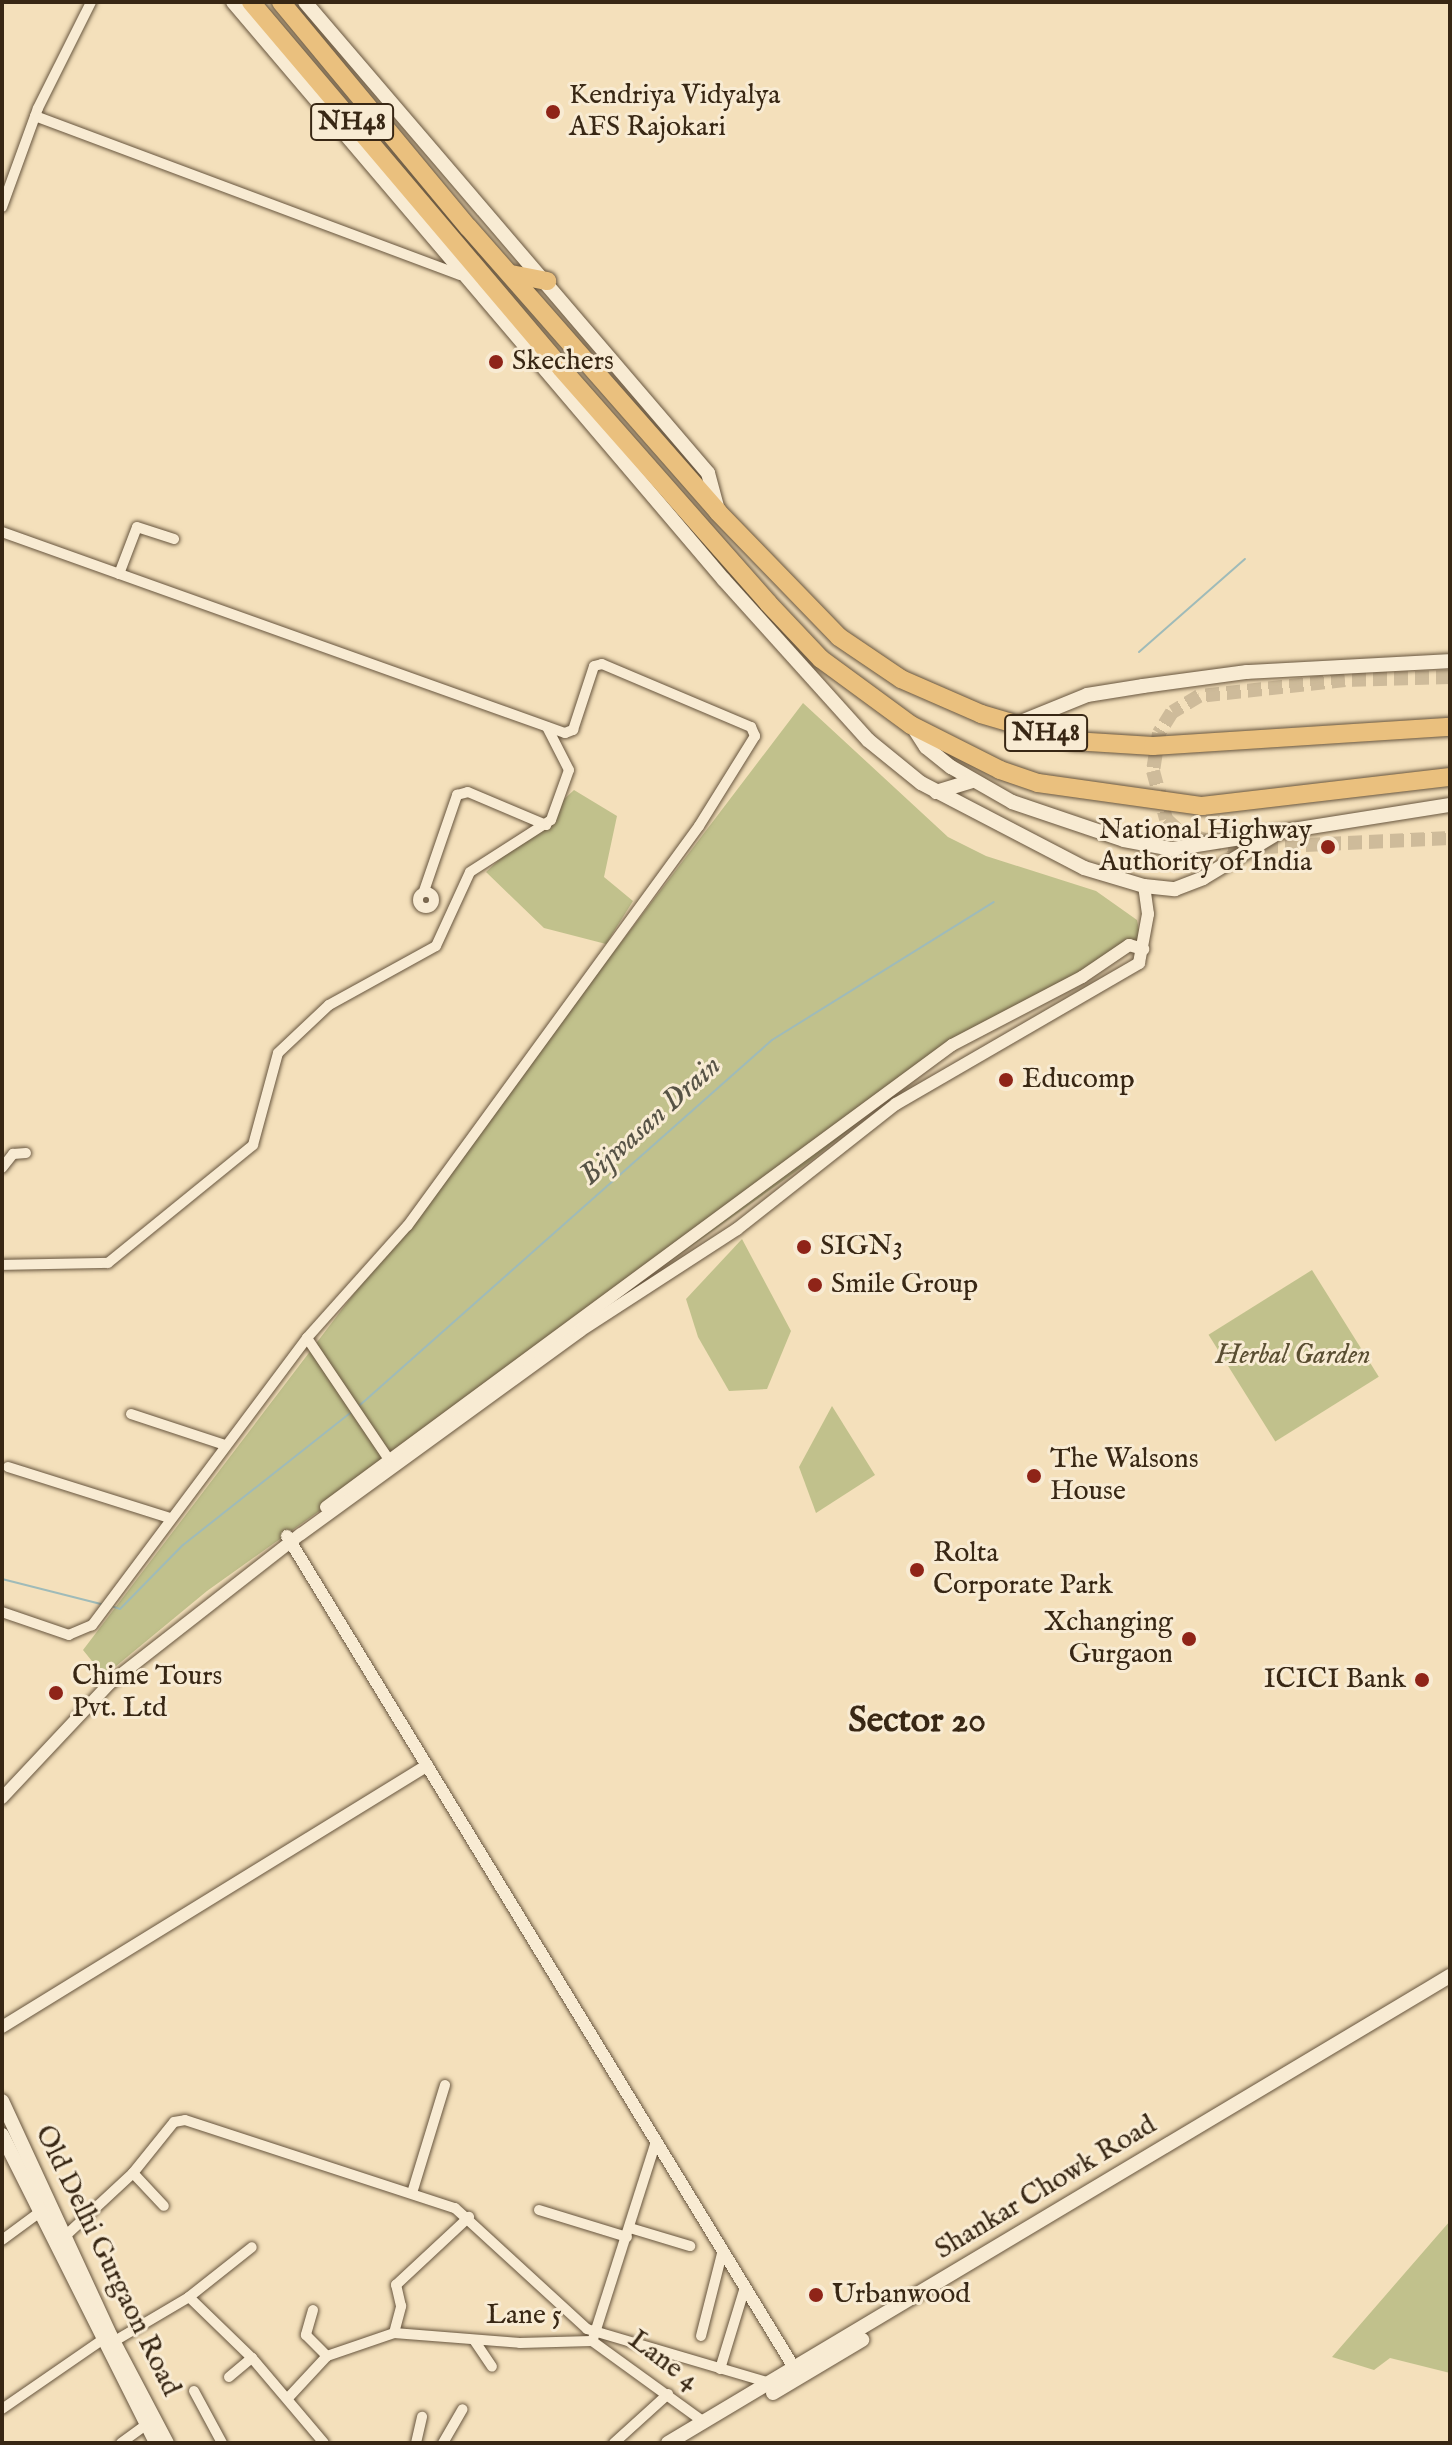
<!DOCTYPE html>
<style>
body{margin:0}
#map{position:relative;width:1452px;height:2445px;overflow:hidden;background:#f4e0bb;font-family:"IM FELL English",serif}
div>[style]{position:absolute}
.green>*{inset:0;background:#c1c18c;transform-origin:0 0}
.stream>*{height:2px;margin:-1px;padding:0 1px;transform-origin:1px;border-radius:1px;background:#9fbbb9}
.secondary-tunnel>*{height:14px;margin-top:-7px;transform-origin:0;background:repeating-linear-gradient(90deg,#cebb9a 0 14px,transparent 0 21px)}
.roads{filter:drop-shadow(0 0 2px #67553e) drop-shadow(0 0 2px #67553e)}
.minor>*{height:10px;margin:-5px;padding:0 5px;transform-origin:5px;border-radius:5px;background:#f8ebd3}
.minor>.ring{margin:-5px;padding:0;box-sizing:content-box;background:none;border:10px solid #f8ebd3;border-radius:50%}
.tertiary>*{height:12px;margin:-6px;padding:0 6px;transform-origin:6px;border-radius:6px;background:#f8ebd3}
.secondary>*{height:14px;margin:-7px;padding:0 7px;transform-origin:7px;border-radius:7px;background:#f8ebd3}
.motorway>*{height:18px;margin:-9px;padding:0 9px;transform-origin:9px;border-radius:9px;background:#eac07e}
.dots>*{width:22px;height:22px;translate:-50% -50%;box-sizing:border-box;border:4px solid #f8ebd3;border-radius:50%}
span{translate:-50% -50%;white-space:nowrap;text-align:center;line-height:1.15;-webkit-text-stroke:6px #f8ebd3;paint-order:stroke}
.shield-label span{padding:2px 6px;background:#f8ebd3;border:2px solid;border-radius:6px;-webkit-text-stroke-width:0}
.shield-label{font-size:26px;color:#382714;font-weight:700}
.poi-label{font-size:28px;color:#382714}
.left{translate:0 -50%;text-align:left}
.right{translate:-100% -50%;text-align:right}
.park-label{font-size:28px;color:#5a4e32;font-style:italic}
.street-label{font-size:28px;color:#382714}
.water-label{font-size:30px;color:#575346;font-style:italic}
.district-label{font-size:36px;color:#382714;font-weight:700}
.frame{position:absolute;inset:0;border:4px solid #382714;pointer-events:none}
</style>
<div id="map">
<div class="green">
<i style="clip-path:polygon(803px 703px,948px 837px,986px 856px,1096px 891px,1137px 920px,1142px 945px,933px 1062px,812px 1160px,207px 1591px,104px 1676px,83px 1650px)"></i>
<i style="clip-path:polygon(574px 790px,617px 816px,604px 877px,633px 901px,606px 944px,544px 928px,486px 872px)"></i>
<i style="clip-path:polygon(742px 1239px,791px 1331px,767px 1389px,729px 1391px,698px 1337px,686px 1299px)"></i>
<i style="left:1312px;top:1270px;width:126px;height:122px;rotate:58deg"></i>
<i style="clip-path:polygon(832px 1406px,875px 1475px,816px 1513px,799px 1467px)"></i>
<i style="clip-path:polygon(1450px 2221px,1450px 2373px,1390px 2358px,1374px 2370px,1332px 2357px)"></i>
</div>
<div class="stream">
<i style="left:1139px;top:652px;width:141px;rotate:-41.3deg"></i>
<i style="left:360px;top:1405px;width:550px;rotate:-41.54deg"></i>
<i style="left:772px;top:1040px;width:261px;rotate:-31.9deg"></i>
<i style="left:2px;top:1579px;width:102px;rotate:14.2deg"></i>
<i style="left:114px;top:1607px;width:6px;rotate:18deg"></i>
<i style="left:120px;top:1609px;width:90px;rotate:-45.5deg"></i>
<i style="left:183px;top:1545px;width:213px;rotate:-38.3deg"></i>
</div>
<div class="secondary-tunnel">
<i style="left:1450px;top:677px;width:105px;rotate:178.4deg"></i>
<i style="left:1345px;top:680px;width:147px;rotate:173.7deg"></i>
<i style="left:1199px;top:696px;width:31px;rotate:149deg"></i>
<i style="left:1172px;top:712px;width:25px;rotate:122deg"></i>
<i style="left:1159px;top:733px;width:38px;rotate:99deg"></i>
<i style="left:1153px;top:771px;width:50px;rotate:74.8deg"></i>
<i style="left:1166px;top:819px;width:18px;rotate:43deg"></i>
<i style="left:1179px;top:831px;width:31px;rotate:19deg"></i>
<i style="left:1208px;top:841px;width:36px;rotate:11deg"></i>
<i style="left:1243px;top:848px;width:207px;rotate:-2.8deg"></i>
</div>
<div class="roads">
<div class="minor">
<i style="left:35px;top:116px;width:454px;rotate:20.5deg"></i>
<i style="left:2px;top:207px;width:105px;rotate:-70deg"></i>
<i style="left:38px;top:108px;width:119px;rotate:-63.4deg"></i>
<i style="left:2px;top:532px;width:598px;rotate:19.65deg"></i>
<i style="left:565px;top:733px;width:9px;rotate:-21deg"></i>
<i style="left:573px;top:730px;width:67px;rotate:-71.8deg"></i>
<i style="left:594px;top:666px;width:8px;rotate:-14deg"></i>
<i style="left:602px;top:664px;width:162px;rotate:22.9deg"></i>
<i style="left:751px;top:727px;width:10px;rotate:66deg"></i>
<i style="left:755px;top:736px;width:106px;rotate:121.9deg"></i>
<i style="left:699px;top:826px;width:495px;rotate:126.1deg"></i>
<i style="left:407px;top:1226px;width:150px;rotate:131.8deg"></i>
<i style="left:307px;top:1338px;width:359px;rotate:126.8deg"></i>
<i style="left:92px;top:1625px;width:25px;rotate:157deg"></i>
<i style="left:69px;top:1635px;width:71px;rotate:-161.1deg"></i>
<i style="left:119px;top:574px;width:50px;rotate:-69deg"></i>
<i style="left:137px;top:527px;width:39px;rotate:18deg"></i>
<i style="left:424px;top:891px;width:102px;rotate:-71deg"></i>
<i style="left:457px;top:795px;width:11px;rotate:-15deg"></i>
<i style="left:468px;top:792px;width:85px;rotate:22.9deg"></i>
<i class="ring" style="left:418px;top:892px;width:6px;height:6px"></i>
<i style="left:2px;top:1168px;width:18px;rotate:-52deg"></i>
<i style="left:13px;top:1154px;width:13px;rotate:-4deg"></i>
<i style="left:2px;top:1265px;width:106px;rotate:-1.1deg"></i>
<i style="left:108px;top:1263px;width:187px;rotate:-39.1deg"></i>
<i style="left:253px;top:1145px;width:95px;rotate:-74.8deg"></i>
<i style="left:278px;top:1053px;width:70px;rotate:-43.3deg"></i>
<i style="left:329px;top:1005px;width:122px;rotate:-28.9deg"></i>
<i style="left:436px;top:946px;width:81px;rotate:-65.3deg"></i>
<i style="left:470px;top:872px;width:96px;rotate:-32.7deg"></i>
<i style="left:551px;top:820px;width:53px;rotate:-70.2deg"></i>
<i style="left:569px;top:770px;width:48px;rotate:-117.1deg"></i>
<i style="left:307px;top:1338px;width:145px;rotate:56deg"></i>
<i style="left:131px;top:1414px;width:99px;rotate:18.3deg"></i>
<i style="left:8px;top:1467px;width:170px;rotate:17.5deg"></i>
<i style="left:133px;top:2173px;width:45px;rotate:46.8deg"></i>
<i style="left:412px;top:2193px;width:113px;rotate:-73deg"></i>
<i style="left:539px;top:2210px;width:92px;rotate:17.1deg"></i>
<i style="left:630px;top:2228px;width:63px;rotate:16.7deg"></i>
<i style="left:62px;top:2239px;width:97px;rotate:-42.9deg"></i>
<i style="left:133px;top:2173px;width:65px;rotate:-51.2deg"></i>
<i style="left:174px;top:2122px;width:11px;rotate:-10deg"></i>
<i style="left:185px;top:2120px;width:284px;rotate:18.1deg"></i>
<i style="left:455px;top:2208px;width:179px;rotate:42.5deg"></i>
<i style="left:587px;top:2329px;width:191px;rotate:16.4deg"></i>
<i style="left:2px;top:2240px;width:47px;rotate:-36.4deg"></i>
<i style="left:189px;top:2297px;width:88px;rotate:44.1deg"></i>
<i style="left:252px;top:2358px;width:111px;rotate:49.7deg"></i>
<i style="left:313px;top:2310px;width:26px;rotate:106deg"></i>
<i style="left:306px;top:2335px;width:30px;rotate:45deg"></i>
<i style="left:394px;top:2333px;width:28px;rotate:-75deg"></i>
<i style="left:401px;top:2306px;width:22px;rotate:-103deg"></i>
<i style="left:396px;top:2285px;width:100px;rotate:-43deg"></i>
<i style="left:701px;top:2336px;width:89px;rotate:-75.7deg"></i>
<i style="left:593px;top:2339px;width:208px;rotate:-72.3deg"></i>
<i style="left:474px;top:2340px;width:32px;rotate:56deg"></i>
<i style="left:113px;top:2342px;width:88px;rotate:-30.6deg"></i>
<i style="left:189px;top:2297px;width:80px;rotate:-38.4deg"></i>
<i style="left:720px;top:2369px;width:86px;rotate:-73deg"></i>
<i style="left:229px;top:2377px;width:30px;rotate:-40deg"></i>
<i style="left:194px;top:2391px;width:59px;rotate:61.7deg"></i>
<i style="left:288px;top:2398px;width:57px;rotate:-47.1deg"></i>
<i style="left:327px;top:2356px;width:71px;rotate:-18.9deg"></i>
<i style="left:394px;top:2333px;width:126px;rotate:4.5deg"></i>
<i style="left:520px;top:2343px;width:72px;rotate:-1.6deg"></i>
<i style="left:592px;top:2341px;width:138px;rotate:35.9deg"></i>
<i style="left:2px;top:2409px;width:129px;rotate:-34.6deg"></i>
<i style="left:121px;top:2443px;width:31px;rotate:-36deg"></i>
<i style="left:416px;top:2443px;width:27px;rotate:-77deg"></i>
<i style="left:443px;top:2443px;width:39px;rotate:-60deg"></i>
<i style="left:614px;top:2443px;width:73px;rotate:-42.2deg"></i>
</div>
<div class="tertiary">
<i style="left:326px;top:1507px;width:778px;rotate:-36.43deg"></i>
<i style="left:952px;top:1045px;width:147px;rotate:-27.6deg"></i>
<i style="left:1082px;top:977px;width:57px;rotate:-34.2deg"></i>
<i style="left:1129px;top:945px;width:15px;rotate:16deg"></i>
<i style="left:287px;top:1536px;width:982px;rotate:58.63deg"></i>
<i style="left:2px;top:1798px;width:158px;rotate:-46.8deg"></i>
<i style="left:110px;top:1683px;width:242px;rotate:-38deg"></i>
<i style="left:301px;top:1534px;width:345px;rotate:-36deg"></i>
<i style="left:580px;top:1331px;width:187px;rotate:-33deg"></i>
<i style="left:737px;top:1229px;width:202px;rotate:-38.2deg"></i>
<i style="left:896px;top:1104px;width:281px;rotate:-30.1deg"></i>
<i style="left:1139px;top:963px;width:50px;rotate:-79.6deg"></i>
<i style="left:1148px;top:914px;width:28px;rotate:-98deg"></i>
<i style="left:2px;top:2027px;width:499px;rotate:-31.6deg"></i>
</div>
<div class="secondary">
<i style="left:233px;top:2px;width:758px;rotate:49.65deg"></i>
<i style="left:724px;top:580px;width:215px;rotate:48deg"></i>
<i style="left:868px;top:740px;width:68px;rotate:39.1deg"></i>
<i style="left:921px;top:783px;width:184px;rotate:27.5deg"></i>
<i style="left:1084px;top:868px;width:63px;rotate:16.7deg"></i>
<i style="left:1144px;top:886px;width:31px;rotate:6deg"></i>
<i style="left:1175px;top:889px;width:30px;rotate:-21deg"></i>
<i style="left:1203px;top:878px;width:89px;rotate:-31.2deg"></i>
<i style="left:305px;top:2px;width:620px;rotate:49.45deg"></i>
<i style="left:708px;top:473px;width:39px;rotate:75deg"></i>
<i style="left:1016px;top:724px;width:77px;rotate:-22.2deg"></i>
<i style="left:1087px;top:695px;width:57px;rotate:-9.1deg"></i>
<i style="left:1143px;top:686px;width:105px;rotate:-7.7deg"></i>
<i style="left:1247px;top:672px;width:203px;rotate:-3.1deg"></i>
<i style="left:913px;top:727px;width:24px;rotate:57deg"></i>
<i style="left:926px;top:747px;width:32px;rotate:39deg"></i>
<i style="left:951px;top:767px;width:70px;rotate:29.8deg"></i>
<i style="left:1012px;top:802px;width:118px;rotate:18.7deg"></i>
<i style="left:1124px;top:840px;width:49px;rotate:10.6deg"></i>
<i style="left:1172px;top:849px;width:281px;rotate:-9deg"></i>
<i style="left:936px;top:792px;width:37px;rotate:-17deg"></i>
<i style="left:2px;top:2101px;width:258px;rotate:65.2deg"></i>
<i style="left:110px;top:2335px;width:122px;rotate:62.2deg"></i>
<i style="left:2px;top:2135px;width:344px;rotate:63.4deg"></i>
<i style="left:773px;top:2393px;width:104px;rotate:-30.8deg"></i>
<i style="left:668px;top:2443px;width:911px;rotate:-30.85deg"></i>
</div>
<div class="motorway">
<i style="left:251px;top:2px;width:480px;rotate:49.7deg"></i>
<i style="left:561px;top:368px;width:313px;rotate:48.6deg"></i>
<i style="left:768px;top:603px;width:77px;rotate:46.6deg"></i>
<i style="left:821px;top:659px;width:112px;rotate:36.3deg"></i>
<i style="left:911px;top:725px;width:100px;rotate:26.8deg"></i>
<i style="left:1000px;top:770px;width:40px;rotate:18.9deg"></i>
<i style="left:1038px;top:783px;width:166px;rotate:8deg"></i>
<i style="left:1202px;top:806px;width:250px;rotate:-6.7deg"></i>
<i style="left:281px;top:2px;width:293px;rotate:50.3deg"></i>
<i style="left:468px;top:227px;width:379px;rotate:48.7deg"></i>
<i style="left:718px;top:512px;width:174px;rotate:45.9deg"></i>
<i style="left:839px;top:637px;width:75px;rotate:34.1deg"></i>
<i style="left:901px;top:679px;width:87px;rotate:23.6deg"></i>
<i style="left:981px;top:714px;width:96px;rotate:16.4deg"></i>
<i style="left:1073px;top:741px;width:80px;rotate:3.6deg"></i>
<i style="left:1153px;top:746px;width:298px;rotate:-3.7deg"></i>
<i style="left:511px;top:274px;width:37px;rotate:11deg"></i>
</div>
</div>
<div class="dots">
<i style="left:553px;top:112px;background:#8f2418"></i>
<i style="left:496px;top:362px;background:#8f2418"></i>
<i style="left:1328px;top:847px;background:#8f2418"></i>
<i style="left:1006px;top:1080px;background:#8f2418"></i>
<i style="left:804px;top:1247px;background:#8f2418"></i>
<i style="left:815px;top:1285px;background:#8f2418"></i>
<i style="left:1034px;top:1476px;background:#8f2418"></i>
<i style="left:917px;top:1570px;background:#8f2418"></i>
<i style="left:1189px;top:1639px;background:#8f2418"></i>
<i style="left:1422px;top:1680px;background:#8f2418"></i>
<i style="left:56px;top:1693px;background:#8f2418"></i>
<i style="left:816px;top:2295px;background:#8f2418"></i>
</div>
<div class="shield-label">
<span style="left:352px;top:122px">NH48</span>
<span style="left:1046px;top:733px">NH48</span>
</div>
<div class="poi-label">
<span class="left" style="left:569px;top:112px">Kendriya Vidyalya<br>AFS Rajokari</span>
<span class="left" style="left:512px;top:362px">Skechers</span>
<span class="right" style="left:1312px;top:847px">National Highway<br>Authority of India</span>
<span class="left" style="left:1022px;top:1080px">Educomp</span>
<span class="left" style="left:820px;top:1247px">SIGN3</span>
<span class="left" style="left:831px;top:1285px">Smile Group</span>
<span class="left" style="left:1050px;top:1476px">The Walsons<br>House</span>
<span class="left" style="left:933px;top:1570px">Rolta<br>Corporate Park</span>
<span class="right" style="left:1173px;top:1639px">Xchanging<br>Gurgaon</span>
<span class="left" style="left:72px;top:1693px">Chime Tours<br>Pvt. Ltd</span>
<span class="right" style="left:1406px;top:1680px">ICICI Bank</span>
<span class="left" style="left:832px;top:2295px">Urbanwood</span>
</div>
<div class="park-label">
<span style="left:1293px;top:1356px">Herbal Garden</span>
</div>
<div class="street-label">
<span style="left:1046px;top:2188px;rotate:-31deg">Shankar Chowk Road</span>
<span style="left:107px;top:2261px;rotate:64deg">Old Delhi Gurgaon Road</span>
<span style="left:524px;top:2316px">Lane 5</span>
<span style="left:663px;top:2361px;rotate:37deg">Lane 4</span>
</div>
<div class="water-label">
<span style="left:651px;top:1121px;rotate:-42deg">Bijwasan Drain</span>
</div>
<div class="district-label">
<span style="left:917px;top:1722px">Sector 20</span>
</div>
<div class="frame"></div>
</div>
